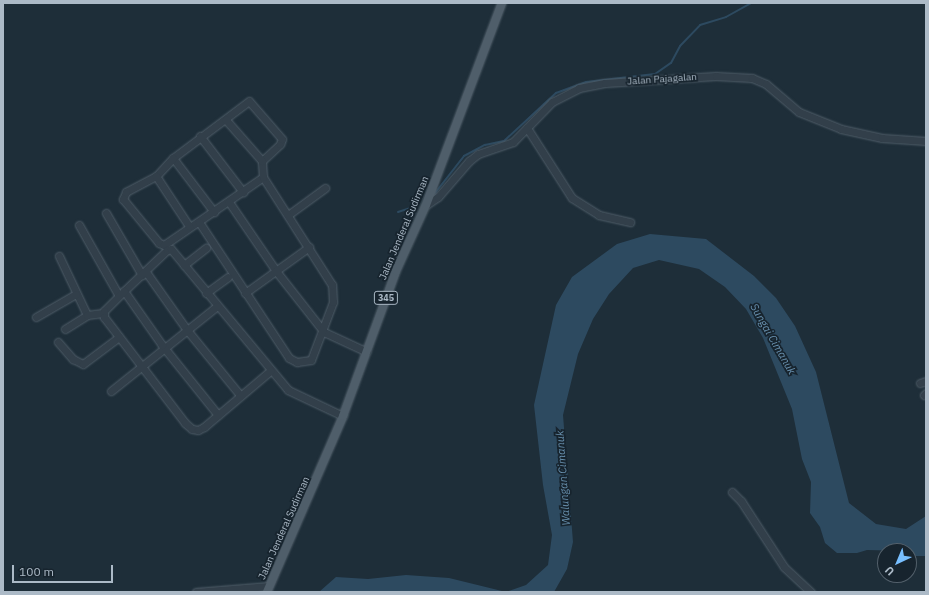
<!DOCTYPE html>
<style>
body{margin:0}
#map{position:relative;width:929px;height:595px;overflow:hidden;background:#1e2e39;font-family:"IBM Plex Sans",sans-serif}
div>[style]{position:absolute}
.water>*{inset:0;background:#2d4a60}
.stream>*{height:2px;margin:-1px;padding:0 1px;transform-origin:1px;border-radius:1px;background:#2d4a60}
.roads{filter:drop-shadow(0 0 1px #4f5d68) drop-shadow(0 0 1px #4f5d68)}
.minor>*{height:7px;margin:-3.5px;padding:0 3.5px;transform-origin:3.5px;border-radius:3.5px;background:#323f4a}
.major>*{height:8px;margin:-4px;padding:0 4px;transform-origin:4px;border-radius:4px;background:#4f5e6a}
span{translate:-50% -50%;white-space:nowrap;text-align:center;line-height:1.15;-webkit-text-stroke:3.5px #17242e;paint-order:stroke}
.shield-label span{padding:1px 3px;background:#17242e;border:1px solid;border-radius:3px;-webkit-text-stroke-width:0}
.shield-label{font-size:9px;color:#acbac7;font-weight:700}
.street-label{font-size:10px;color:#acbac7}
.water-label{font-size:11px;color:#6890ae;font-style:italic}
.frame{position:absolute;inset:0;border:4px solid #acbac7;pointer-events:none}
.north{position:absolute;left:877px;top:543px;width:40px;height:40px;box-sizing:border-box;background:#17242e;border:1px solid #53606b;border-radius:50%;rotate:224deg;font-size:11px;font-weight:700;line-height:16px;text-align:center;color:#acbac7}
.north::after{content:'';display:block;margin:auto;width:14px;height:18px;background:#78bfff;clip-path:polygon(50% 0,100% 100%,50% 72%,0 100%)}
.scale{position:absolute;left:12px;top:565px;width:101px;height:18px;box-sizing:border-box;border:2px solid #acbac7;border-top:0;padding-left:5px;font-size:12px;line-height:14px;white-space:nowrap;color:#acbac7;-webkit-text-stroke:3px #17242e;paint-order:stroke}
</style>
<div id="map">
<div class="water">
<i style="clip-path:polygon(650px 234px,706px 239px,754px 276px,776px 298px,795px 326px,816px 372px,849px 503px,876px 524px,906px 529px,926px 516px,926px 556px,909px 556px,909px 551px,867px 550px,857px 553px,837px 553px,825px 543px,820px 527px,810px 513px,811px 482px,802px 459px,792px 409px,763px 338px,746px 309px,725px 287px,699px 269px,659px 260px,633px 268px,609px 294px,593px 319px,578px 354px,563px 415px,573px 542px,567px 569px,554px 592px,319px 592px,336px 577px,368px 579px,406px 575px,449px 578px,506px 592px,526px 585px,548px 565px,552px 535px,543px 485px,534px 405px,556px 305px,572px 277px,617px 244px)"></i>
</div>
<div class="stream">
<i style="left:435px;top:193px;width:47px;rotate:-51.9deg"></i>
<i style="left:464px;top:156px;width:24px;rotate:-28deg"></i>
<i style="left:485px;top:145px;width:19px;rotate:-12deg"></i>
<i style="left:504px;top:141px;width:71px;rotate:-42.7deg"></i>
<i style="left:556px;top:93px;width:32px;rotate:-20deg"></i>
<i style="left:586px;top:82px;width:69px;rotate:-6.6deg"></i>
<i style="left:655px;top:74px;width:19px;rotate:-35deg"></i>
<i style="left:671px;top:63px;width:19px;rotate:-62deg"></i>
<i style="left:680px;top:46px;width:29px;rotate:-46deg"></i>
<i style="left:700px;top:25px;width:27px;rotate:-17deg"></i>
<i style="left:726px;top:17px;width:29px;rotate:-29deg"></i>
<i style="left:398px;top:212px;width:19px;rotate:-18deg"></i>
</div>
<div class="roads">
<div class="minor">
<i style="left:527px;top:128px;width:83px;rotate:57.3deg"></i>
<i style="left:572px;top:198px;width:32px;rotate:32deg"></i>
<i style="left:599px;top:215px;width:32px;rotate:13deg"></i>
<i style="left:200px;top:136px;width:71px;rotate:52.5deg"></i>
<i style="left:173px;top:158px;width:68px;rotate:52.8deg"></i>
<i style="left:262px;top:161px;width:25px;rotate:-43deg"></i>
<i style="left:280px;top:144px;width:5px;rotate:-68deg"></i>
<i style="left:282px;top:139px;width:50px;rotate:-131deg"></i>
<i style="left:249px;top:101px;width:95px;rotate:143.1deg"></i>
<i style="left:173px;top:158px;width:25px;rotate:133deg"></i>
<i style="left:156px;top:176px;width:34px;rotate:152deg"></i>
<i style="left:126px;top:192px;width:8px;rotate:113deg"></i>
<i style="left:123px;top:199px;width:57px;rotate:50.7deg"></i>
<i style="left:159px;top:243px;width:5px;rotate:22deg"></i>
<i style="left:164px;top:245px;width:120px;rotate:-34.5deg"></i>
<i style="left:156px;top:176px;width:60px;rotate:56.6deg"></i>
<i style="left:229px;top:202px;width:83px;rotate:55.7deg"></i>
<i style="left:276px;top:271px;width:78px;rotate:51.8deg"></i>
<i style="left:324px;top:332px;width:47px;rotate:24.9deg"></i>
<i style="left:426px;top:205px;width:14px;rotate:-34deg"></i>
<i style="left:438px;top:197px;width:48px;rotate:-49.3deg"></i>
<i style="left:469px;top:161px;width:11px;rotate:-38deg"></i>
<i style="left:478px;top:154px;width:37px;rotate:-19deg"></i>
<i style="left:513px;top:142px;width:56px;rotate:-45.7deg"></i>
<i style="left:552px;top:102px;width:30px;rotate:-27deg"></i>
<i style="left:579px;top:88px;width:26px;rotate:-11deg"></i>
<i style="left:605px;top:83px;width:111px;rotate:-3.6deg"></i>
<i style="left:716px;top:76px;width:36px;rotate:3deg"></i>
<i style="left:752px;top:78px;width:15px;rotate:23deg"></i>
<i style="left:766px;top:84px;width:43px;rotate:40.3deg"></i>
<i style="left:799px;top:112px;width:45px;rotate:22deg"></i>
<i style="left:841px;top:129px;width:42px;rotate:12.4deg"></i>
<i style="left:882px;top:138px;width:44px;rotate:3.9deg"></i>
<i style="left:106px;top:213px;width:72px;rotate:59.9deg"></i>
<i style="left:288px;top:215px;width:46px;rotate:-36.1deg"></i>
<i style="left:199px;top:222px;width:163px;rotate:56.5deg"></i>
<i style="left:289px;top:358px;width:9px;rotate:27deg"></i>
<i style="left:297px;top:362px;width:14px;rotate:-8deg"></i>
<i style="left:311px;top:360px;width:62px;rotate:-69.2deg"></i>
<i style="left:333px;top:302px;width:17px;rotate:-93deg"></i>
<i style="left:332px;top:285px;width:128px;rotate:-122.6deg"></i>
<i style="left:263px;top:177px;width:16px;rotate:-94deg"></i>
<i style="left:262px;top:161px;width:55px;rotate:-131.3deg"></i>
<i style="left:79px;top:225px;width:81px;rotate:60.6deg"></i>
<i style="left:59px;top:256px;width:65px;rotate:64.6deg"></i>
<i style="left:184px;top:265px;width:28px;rotate:-38deg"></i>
<i style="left:146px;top:272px;width:71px;rotate:54.7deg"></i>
<i style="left:187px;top:330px;width:84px;rotate:50.8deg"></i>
<i style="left:124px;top:291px;width:59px;rotate:-43.6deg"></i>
<i style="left:167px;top:250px;width:4px;rotate:-14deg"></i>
<i style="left:171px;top:249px;width:183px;rotate:50.3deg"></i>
<i style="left:288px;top:390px;width:61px;rotate:25.3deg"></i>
<i style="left:206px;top:293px;width:27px;rotate:-36deg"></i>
<i style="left:245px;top:293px;width:79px;rotate:-35.7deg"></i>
<i style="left:36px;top:317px;width:46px;rotate:-29.9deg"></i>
<i style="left:65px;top:329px;width:26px;rotate:-32deg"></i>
<i style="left:87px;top:315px;width:16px;rotate:-7deg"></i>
<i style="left:58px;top:342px;width:23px;rotate:49deg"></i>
<i style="left:73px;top:359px;width:11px;rotate:27deg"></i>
<i style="left:83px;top:364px;width:45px;rotate:-36.9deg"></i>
<i style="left:920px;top:383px;width:6px;rotate:-18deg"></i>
<i style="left:111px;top:391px;width:136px;rotate:-38.7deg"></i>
<i style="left:924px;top:395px;width:3px;rotate:-45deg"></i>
<i style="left:218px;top:415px;width:90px;rotate:-128.7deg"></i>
<i style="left:162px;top:345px;width:66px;rotate:-125.1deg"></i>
<i style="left:124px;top:291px;width:28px;rotate:135deg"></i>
<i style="left:104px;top:311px;width:6px;rotate:90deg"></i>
<i style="left:104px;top:317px;width:133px;rotate:52.6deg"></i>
<i style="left:185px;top:423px;width:9px;rotate:41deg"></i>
<i style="left:192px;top:429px;width:6px;rotate:9deg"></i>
<i style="left:198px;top:430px;width:7px;rotate:-27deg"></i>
<i style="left:204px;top:427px;width:87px;rotate:-40.3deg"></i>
<i style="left:732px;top:492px;width:13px;rotate:45deg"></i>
<i style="left:741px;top:501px;width:79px;rotate:56.9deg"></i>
<i style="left:784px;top:567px;width:37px;rotate:43deg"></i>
<i style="left:196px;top:592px;width:73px;rotate:-4.7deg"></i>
</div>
<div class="major">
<i style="left:267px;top:592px;width:192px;rotate:-66.6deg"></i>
<i style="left:343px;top:416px;width:154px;rotate:-69.9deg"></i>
<i style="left:396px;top:271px;width:72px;rotate:-65.6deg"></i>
<i style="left:426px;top:205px;width:216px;rotate:-69.4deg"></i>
</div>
</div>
<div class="shield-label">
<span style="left:386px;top:298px">345</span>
</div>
<div class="street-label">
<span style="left:662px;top:79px;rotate:-4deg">Jalan Pajagalan</span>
<span style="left:404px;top:228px;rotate:-67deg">Jalan Jenderal Sudirman</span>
<span style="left:284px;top:528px;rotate:-66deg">Jalan Jenderal Sudirman</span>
</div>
<div class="water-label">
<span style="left:773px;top:339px;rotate:60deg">Sungai Cimanuk</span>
<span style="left:563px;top:478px;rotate:-94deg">Walungan Cimanuk</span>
</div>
<div class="frame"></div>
<div class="north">U</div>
<div class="scale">100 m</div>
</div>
